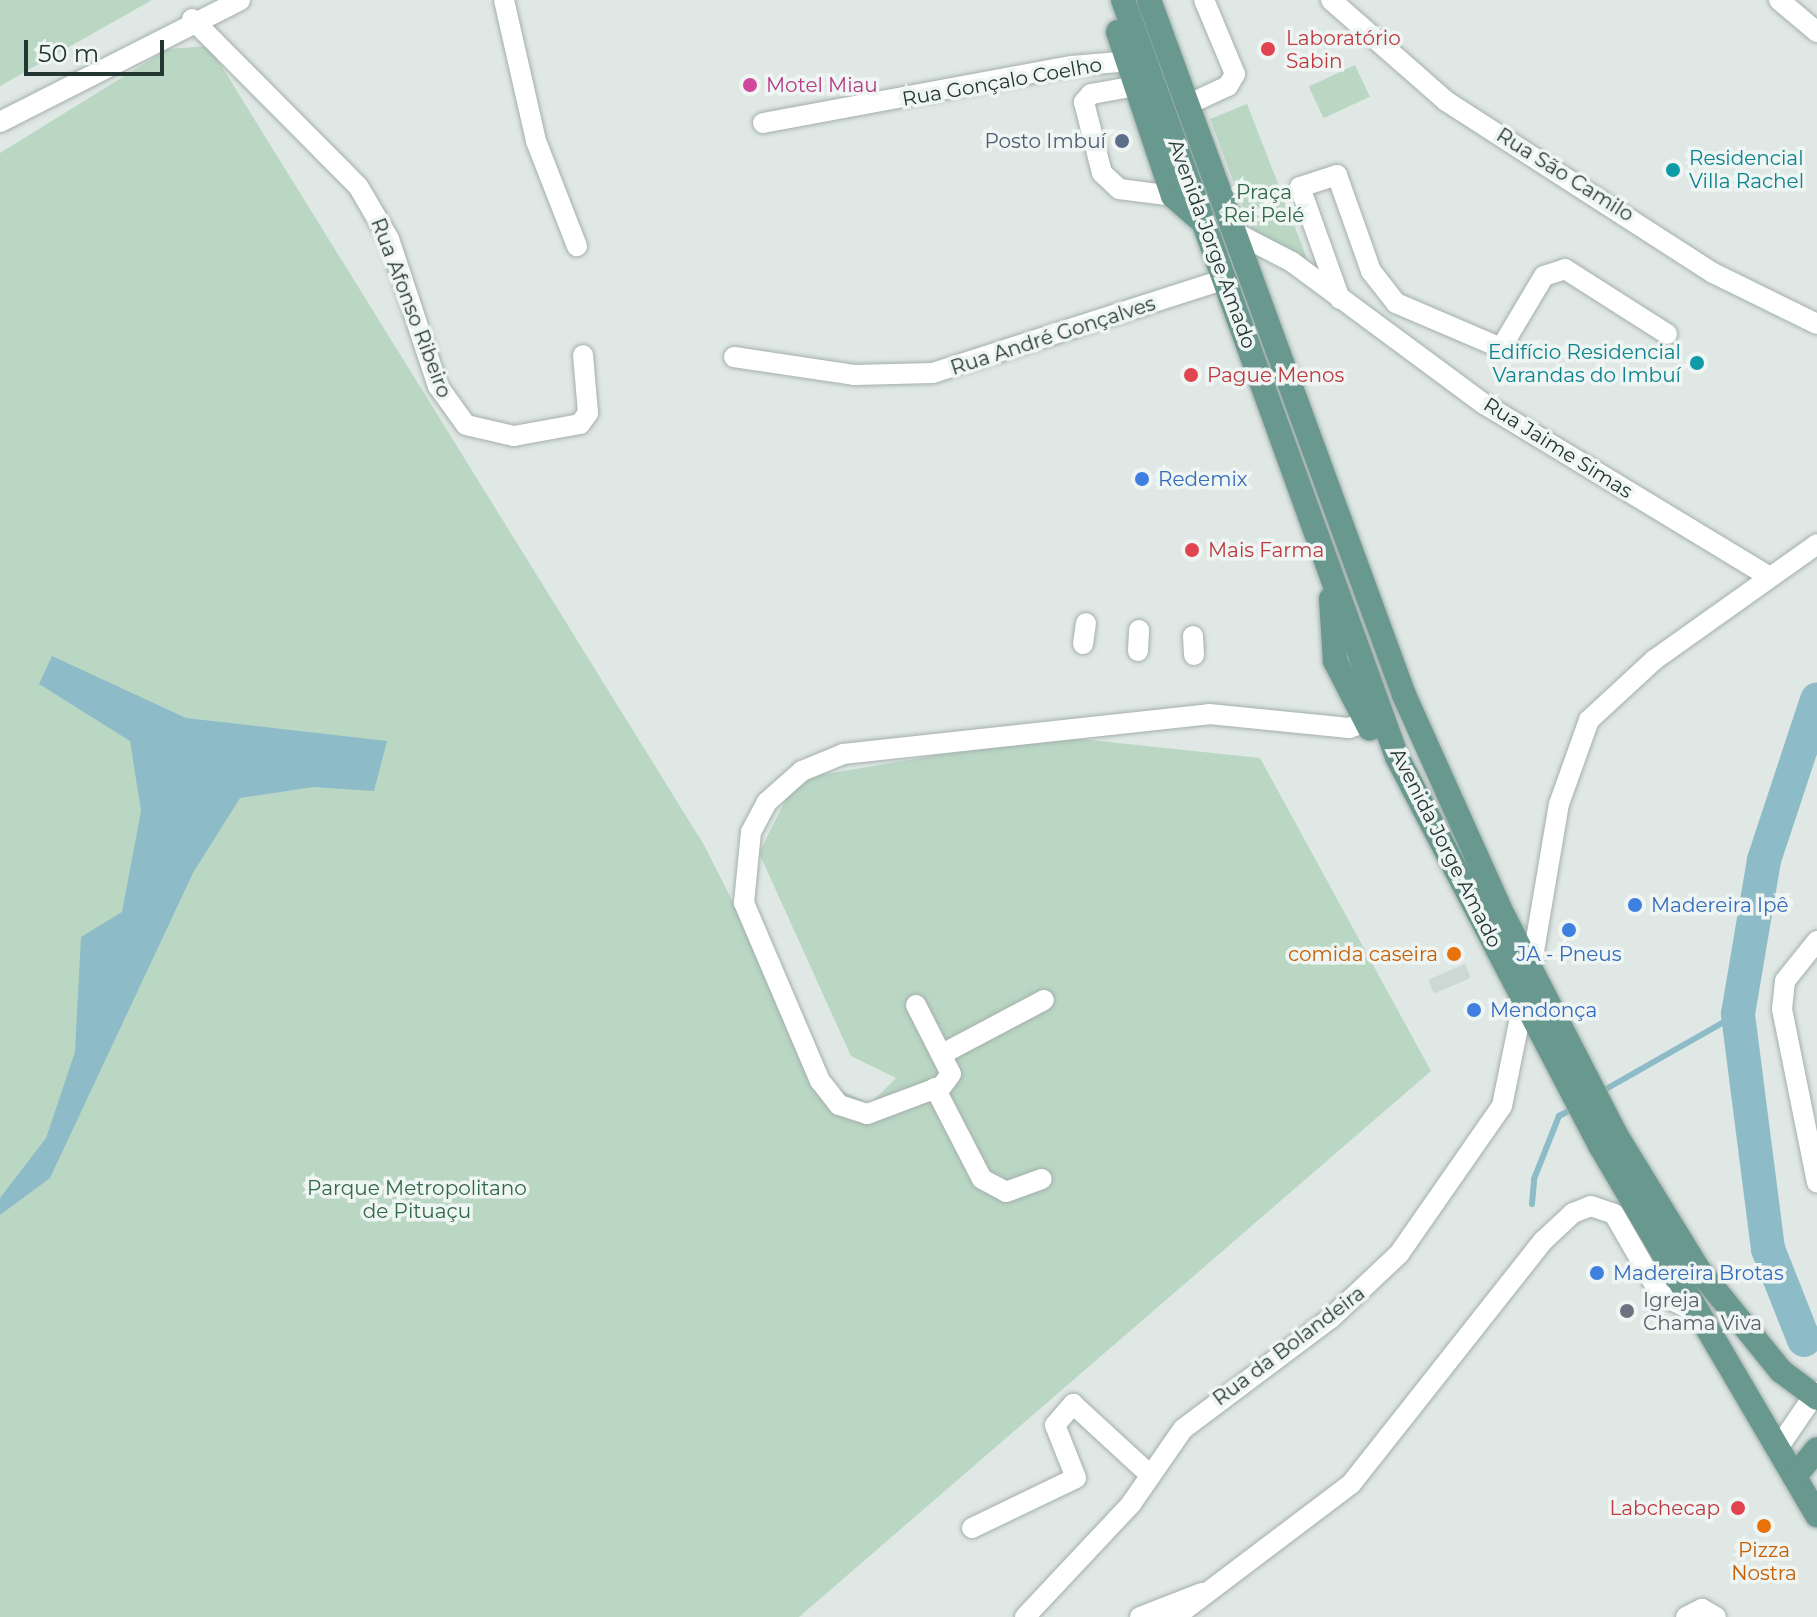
<!DOCTYPE html>
<meta charset="utf-8">
<style>
body{margin:0}
#map{position:relative;width:1817px;height:1617px;overflow:hidden;background:#dfe8e5;font-family:Montserrat,sans-serif}
div>[style]{position:absolute}
.built>*{inset:0;background:#cdd8d4;transform-origin:0 0}
.green>*{inset:0;background:#bad7c4;transform-origin:0 0}
.water>*{inset:0;background:#8dbbc7}
.stream>*{height:6px;margin:-3px;padding:0 3px;transform-origin:3px;border-radius:3px;background:#8dbbc7}
.river>*{height:34px;margin:-17px;padding:0 17px;transform-origin:17px;border-radius:17px;background:#8dbbc7}
.roads{filter:drop-shadow(0 0 2px #a3afac) drop-shadow(0 0 2px #a3afac)}
.minor>*{height:20px;margin:-10px;padding:0 10px;transform-origin:10px;border-radius:10px;background:#fff}
.major>*{height:24px;margin:-12px;padding:0 12px;transform-origin:12px;border-radius:12px;background:#69988f}
.dots>*{width:22px;height:22px;translate:-50% -50%;box-sizing:border-box;border:4px solid #eff5f2;border-radius:50%}
span{translate:-50% -50%;white-space:nowrap;text-align:center;line-height:1.15;-webkit-text-stroke:7px #eff5f2;paint-order:stroke}
.health-label{font-size:20px;color:#be3a42}
.left{translate:0 -50%;text-align:left}
.right{translate:-100% -50%;text-align:right}
.street-label{font-size:20px;color:#223632}
.hotel-label{font-size:20px;color:#b23c85}
.service-label{font-size:20px;color:#4e5e75}
.culture-label{font-size:20px;color:#0d838f}
.park-label{font-size:20px;color:#32684a}
.shop-label{font-size:20px;color:#366cbe}
.food-label{font-size:20px;color:#c56008}
.worship-label{font-size:20px;color:#5b616d}
.scale{position:absolute;left:24px;top:40px;width:140px;height:36px;box-sizing:border-box;border:4px solid #223632;border-top:0;padding-left:10px;font-size:24px;line-height:28px;white-space:nowrap;color:#223632;-webkit-text-stroke:6px #eff5f2;paint-order:stroke}
</style>
<div id="map">
<div class="built">
<i style="left:1465px;top:964px;width:15px;height:40px;rotate:67deg"></i>
</div>
<div class="green">
<i style="clip-path:polygon(0 0,152px 0,0 86px)"></i>
<i style="clip-path:polygon(209px 46px,704px 845px,824px 1082px,870px 1104px,896px 1078px,851px 1056px,759px 853px,796px 779px,1052px 736px,1260px 758px,1431px 1071px,799px 1617px,0 1617px,0 153px,168px 49px)"></i>
<i style="left:1355px;top:65px;width:35px;height:51px;rotate:65deg"></i>
<i style="clip-path:polygon(1247px 104px,1310px 266px,1253px 234px,1210px 119px)"></i>
</div>
<div class="water">
<i style="clip-path:polygon(52px 656px,186px 718px,387px 741px,374px 791px,313px 787px,240px 798px,193px 873px,50px 1178px,0 1215px,0 1198px,46px 1138px,75px 1052px,81px 937px,122px 912px,141px 811px,130px 741px,39px 684px)"></i>
</div>
<div class="stream">
<i style="left:1599px;top:1093px;width:160px;rotate:-29.6deg"></i>
<i style="left:1532px;top:1204px;width:25px;rotate:-85deg"></i>
<i style="left:1534px;top:1179px;width:68px;rotate:-68.4deg"></i>
<i style="left:1559px;top:1116px;width:19px;rotate:-28deg"></i>
</div>
<div class="river">
<i style="left:1804px;top:1340px;width:98px;rotate:-111.6deg"></i>
<i style="left:1768px;top:1249px;width:237px;rotate:-97.3deg"></i>
<i style="left:1738px;top:1014px;width:156px;rotate:-80.4deg"></i>
<i style="left:1764px;top:860px;width:169px;rotate:-71.7deg"></i>
</div>
<div class="roads">
<div class="minor">
<i style="left:504px;top:0;width:145px;rotate:77.2deg"></i>
<i style="left:536px;top:141px;width:113px;rotate:68.7deg"></i>
<i style="left:1331px;top:0;width:153px;rotate:41.3deg"></i>
<i style="left:1446px;top:101px;width:318px;rotate:32.8deg"></i>
<i style="left:1713px;top:273px;width:116px;rotate:26.1deg"></i>
<i style="left:1779px;top:0;width:50px;rotate:40.1deg"></i>
<i style="left:192px;top:19px;width:235px;rotate:45.2deg"></i>
<i style="left:358px;top:186px;width:61px;rotate:59.7deg"></i>
<i style="left:389px;top:239px;width:155px;rotate:71.6deg"></i>
<i style="left:438px;top:386px;width:48px;rotate:54.3deg"></i>
<i style="left:466px;top:425px;width:49px;rotate:12.9deg"></i>
<i style="left:514px;top:436px;width:67px;rotate:-10.3deg"></i>
<i style="left:580px;top:424px;width:14px;rotate:-54deg"></i>
<i style="left:588px;top:413px;width:58px;rotate:-94.9deg"></i>
<i style="left:1136px;top:86px;width:46px;rotate:169.9deg"></i>
<i style="left:1091px;top:94px;width:11px;rotate:131deg"></i>
<i style="left:1084px;top:102px;width:73px;rotate:75.8deg"></i>
<i style="left:1102px;top:173px;width:23px;rotate:43deg"></i>
<i style="left:1119px;top:189px;width:54px;rotate:7.4deg"></i>
<i style="left:1187px;top:105px;width:45px;rotate:-24.9deg"></i>
<i style="left:1228px;top:86px;width:14px;rotate:-60deg"></i>
<i style="left:1235px;top:74px;width:80px;rotate:-112.7deg"></i>
<i style="left:0;top:122px;width:269px;rotate:-26.9deg"></i>
<i style="left:763px;top:123px;width:314px;rotate:-10.5deg"></i>
<i style="left:1072px;top:66px;width:70px;rotate:-4.9deg"></i>
<i style="left:1234px;top:232px;width:65px;rotate:27.3deg"></i>
<i style="left:1292px;top:262px;width:239px;rotate:36.5deg"></i>
<i style="left:1484px;top:404px;width:332px;rotate:31.2deg"></i>
<i style="left:1340px;top:299px;width:119px;rotate:-109.7deg"></i>
<i style="left:1300px;top:187px;width:39px;rotate:-18deg"></i>
<i style="left:1337px;top:175px;width:102px;rotate:70.5deg"></i>
<i style="left:1371px;top:271px;width:41px;rotate:52deg"></i>
<i style="left:1396px;top:303px;width:114px;rotate:23.2deg"></i>
<i style="left:1501px;top:348px;width:84px;rotate:-59.2deg"></i>
<i style="left:1544px;top:276px;width:22px;rotate:-18deg"></i>
<i style="left:1565px;top:269px;width:121px;rotate:32.5deg"></i>
<i style="left:734px;top:357px;width:121px;rotate:8.5deg"></i>
<i style="left:854px;top:375px;width:79px;rotate:-1.5deg"></i>
<i style="left:933px;top:373px;width:307px;rotate:-17.8deg"></i>
<i style="left:1193px;top:636px;width:19px;rotate:87deg"></i>
<i style="left:1083px;top:644px;width:21px;rotate:-82deg"></i>
<i style="left:1138px;top:651px;width:21px;rotate:-87deg"></i>
<i style="left:1817px;top:941px;width:51px;rotate:128.7deg"></i>
<i style="left:1785px;top:981px;width:28px;rotate:96deg"></i>
<i style="left:1782px;top:1009px;width:177px;rotate:78.6deg"></i>
<i style="left:1531px;top:969px;width:167px;rotate:-80.4deg"></i>
<i style="left:1559px;top:804px;width:89px;rotate:-70.3deg"></i>
<i style="left:1589px;top:720px;width:88px;rotate:-42.7deg"></i>
<i style="left:1654px;top:660px;width:200px;rotate:-35.4deg"></i>
<i style="left:916px;top:1005px;width:77px;rotate:63.1deg"></i>
<i style="left:951px;top:1074px;width:15px;rotate:127deg"></i>
<i style="left:942px;top:1086px;width:80px;rotate:159.5deg"></i>
<i style="left:867px;top:1114px;width:29px;rotate:-162deg"></i>
<i style="left:839px;top:1105px;width:31px;rotate:-128deg"></i>
<i style="left:820px;top:1081px;width:194px;rotate:-113.1deg"></i>
<i style="left:744px;top:903px;width:71px;rotate:-84.4deg"></i>
<i style="left:751px;top:832px;width:34px;rotate:-62deg"></i>
<i style="left:767px;top:802px;width:47px;rotate:-41.5deg"></i>
<i style="left:802px;top:771px;width:44px;rotate:-22.5deg"></i>
<i style="left:843px;top:754px;width:368px;rotate:-6.2deg"></i>
<i style="left:1209px;top:714px;width:141px;rotate:5.7deg"></i>
<i style="left:1349px;top:728px;width:18px;rotate:-19deg"></i>
<i style="left:944px;top:1053px;width:113px;rotate:-27.9deg"></i>
<i style="left:935px;top:1088px;width:102px;rotate:62.7deg"></i>
<i style="left:982px;top:1179px;width:27px;rotate:28deg"></i>
<i style="left:1006px;top:1192px;width:38px;rotate:-20deg"></i>
<i style="left:1780px;top:1445px;width:65px;rotate:-55.6deg"></i>
<i style="left:972px;top:1528px;width:115px;rotate:-25.7deg"></i>
<i style="left:1076px;top:1478px;width:57px;rotate:-111.6deg"></i>
<i style="left:1055px;top:1425px;width:28px;rotate:-49deg"></i>
<i style="left:1073px;top:1404px;width:102px;rotate:42.6deg"></i>
<i style="left:1025px;top:1617px;width:155px;rotate:-46.8deg"></i>
<i style="left:1131px;top:1504px;width:91px;rotate:-55.3deg"></i>
<i style="left:1183px;top:1429px;width:185px;rotate:-36.9deg"></i>
<i style="left:1331px;top:1318px;width:93px;rotate:-43.3deg"></i>
<i style="left:1399px;top:1254px;width:180px;rotate:-55.2deg"></i>
<i style="left:1502px;top:1106px;width:105px;rotate:-78.5deg"></i>
<i style="left:1140px;top:1617px;width:66px;rotate:-21.2deg"></i>
<i style="left:1175px;top:1617px;width:221px;rotate:-37.1deg"></i>
<i style="left:1351px;top:1484px;width:310px;rotate:-51.7deg"></i>
<i style="left:1543px;top:1241px;width:41px;rotate:-43deg"></i>
<i style="left:1573px;top:1213px;width:19px;rotate:-21deg"></i>
<i style="left:1591px;top:1206px;width:24px;rotate:19deg"></i>
<i style="left:1614px;top:1214px;width:92px;rotate:60.1deg"></i>
<i style="left:1660px;top:1294px;width:39px;rotate:27deg"></i>
<i style="left:1686px;top:1617px;width:18px;rotate:-27deg"></i>
<i style="left:1702px;top:1609px;width:16px;rotate:30deg"></i>
</div>
<div class="major">
<i style="left:1123px;top:0;width:805px;rotate:70.1deg"></i>
<i style="left:1397px;top:757px;width:440px;rotate:62.4deg"></i>
<i style="left:1601px;top:1147px;width:427px;rotate:59.6deg"></i>
<i style="left:1149px;top:0;width:740px;rotate:69.85deg"></i>
<i style="left:1404px;top:695px;width:243px;rotate:65.8deg"></i>
<i style="left:1504px;top:917px;width:245px;rotate:62.8deg"></i>
<i style="left:1616px;top:1135px;width:157px;rotate:58.5deg"></i>
<i style="left:1698px;top:1269px;width:132px;rotate:50.9deg"></i>
<i style="left:1781px;top:1371px;width:45px;rotate:36.9deg"></i>
<i style="left:1118px;top:32px;width:173px;rotate:71.5deg"></i>
<i style="left:1173px;top:196px;width:35px;rotate:41deg"></i>
<i style="left:1331px;top:599px;width:62px;rotate:86.3deg"></i>
<i style="left:1335px;top:661px;width:76px;rotate:62.8deg"></i>
<i style="left:1796px;top:1475px;width:33px;rotate:-51deg"></i>
</div>
</div>
<div class="dots">
<i style="left:1268px;top:49px;background:#e0444e"></i>
<i style="left:750px;top:85px;background:#d1479c"></i>
<i style="left:1122px;top:141px;background:#5c6f8a"></i>
<i style="left:1673px;top:170px;background:#0f9aa8"></i>
<i style="left:1697px;top:363px;background:#0f9aa8"></i>
<i style="left:1191px;top:375px;background:#e0444e"></i>
<i style="left:1142px;top:479px;background:#3f7fe0"></i>
<i style="left:1192px;top:550px;background:#e0444e"></i>
<i style="left:1635px;top:905px;background:#3f7fe0"></i>
<i style="left:1569px;top:930px;background:#3f7fe0"></i>
<i style="left:1454px;top:954px;background:#e8710a"></i>
<i style="left:1474px;top:1010px;background:#3f7fe0"></i>
<i style="left:1597px;top:1273px;background:#3f7fe0"></i>
<i style="left:1627px;top:1311px;background:#6b7280"></i>
<i style="left:1738px;top:1508px;background:#e0444e"></i>
<i style="left:1764px;top:1526px;background:#e8710a"></i>
</div>
<div class="health-label">
<span class="left" style="left:1286px;top:50px">Laboratório<br>Sabin</span>
<span class="left" style="left:1207px;top:375px">Pague Menos</span>
<span class="left" style="left:1208px;top:550px">Mais Farma</span>
<span class="right" style="left:1720px;top:1508px">Labchecap</span>
</div>
<div class="street-label">
<span style="left:1002px;top:82px;rotate:-10deg">Rua Gonçalo Coelho</span>
<span style="left:1565px;top:175px;rotate:32deg">Rua São Camilo</span>
<span style="left:1212px;top:244px;rotate:70deg">Avenida Jorge Amado</span>
<span style="left:411px;top:308px;rotate:69deg">Rua Afonso Ribeiro</span>
<span style="left:1053px;top:336px;rotate:-18deg">Rua André Gonçalves</span>
<span style="left:1558px;top:448px;rotate:32deg">Rua Jaime Simas</span>
<span style="left:1446px;top:848px;rotate:63deg">Avenida Jorge Amado</span>
<span style="left:1289px;top:1346px;rotate:-37deg">Rua da Bolandeira</span>
</div>
<div class="hotel-label">
<span class="left" style="left:766px;top:85px">Motel Miau</span>
</div>
<div class="service-label">
<span class="right" style="left:1106px;top:141px">Posto Imbuí</span>
</div>
<div class="culture-label">
<span class="left" style="left:1689px;top:170px">Residencial<br>Villa Rachel</span>
<span class="right" style="left:1681px;top:364px">Edifício Residencial<br>Varandas do Imbuí</span>
</div>
<div class="park-label">
<span style="left:1264px;top:204px">Praça<br>Rei Pelé</span>
<span style="left:417px;top:1200px">Parque Metropolitano<br>de Pituaçu</span>
</div>
<div class="shop-label">
<span class="left" style="left:1158px;top:479px">Redemix</span>
<span class="left" style="left:1651px;top:905px">Madereira Ipê</span>
<span style="left:1569px;top:954px">JA - Pneus</span>
<span class="left" style="left:1490px;top:1010px">Mendonça</span>
<span class="left" style="left:1613px;top:1273px">Madereira Brotas</span>
</div>
<div class="food-label">
<span class="right" style="left:1438px;top:954px">comida caseira</span>
<span style="left:1764px;top:1562px">Pizza<br>Nostra</span>
</div>
<div class="worship-label">
<span class="left" style="left:1643px;top:1312px">Igreja<br>Chama Viva</span>
</div>
<div class="scale">50 m</div>
</div>
